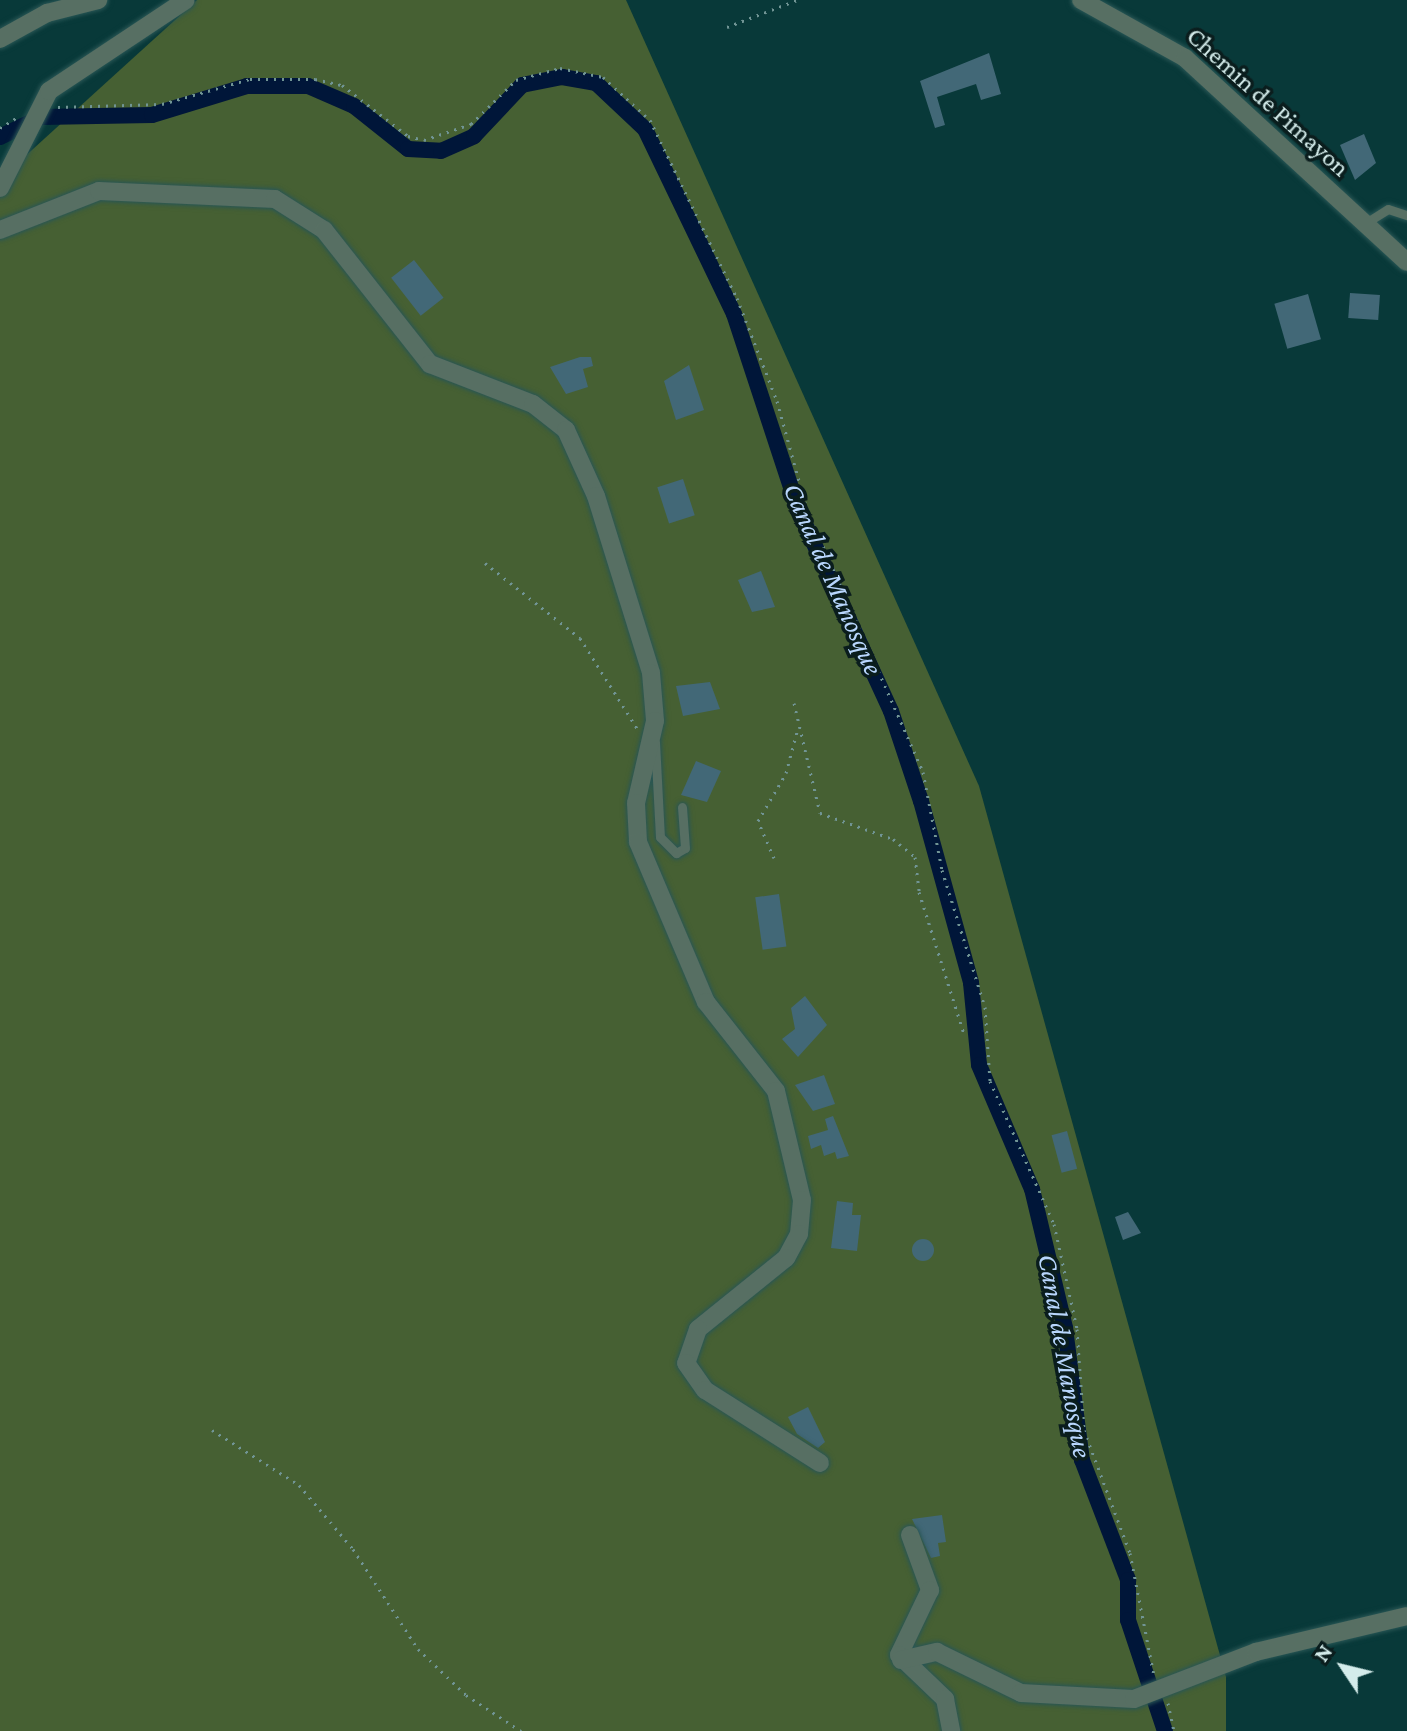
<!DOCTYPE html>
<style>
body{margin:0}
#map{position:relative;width:1407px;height:1731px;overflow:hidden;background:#083939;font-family:"Crimson Pro",serif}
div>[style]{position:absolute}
.forest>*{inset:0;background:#466033}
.canal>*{height:16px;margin:-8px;padding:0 8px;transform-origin:8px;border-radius:8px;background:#001639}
.building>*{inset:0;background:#426877;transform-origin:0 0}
.round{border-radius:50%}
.path>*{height:3px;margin-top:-1.5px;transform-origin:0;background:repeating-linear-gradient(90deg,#719595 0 2px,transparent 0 8px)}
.roads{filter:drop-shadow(0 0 2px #295655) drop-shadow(0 0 2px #295655)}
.service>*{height:9px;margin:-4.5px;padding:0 4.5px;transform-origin:4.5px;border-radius:4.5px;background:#576f63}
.minor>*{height:18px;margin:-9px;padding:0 9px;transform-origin:9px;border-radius:9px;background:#576f63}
span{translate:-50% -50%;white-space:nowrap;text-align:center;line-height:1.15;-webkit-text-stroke:7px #0a1d1d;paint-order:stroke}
.street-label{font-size:26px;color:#d4eceb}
.water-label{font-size:28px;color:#b8d6fd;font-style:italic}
.north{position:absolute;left:1303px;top:1627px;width:80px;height:80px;-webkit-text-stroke:6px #0a1d1d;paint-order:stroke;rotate:305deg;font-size:22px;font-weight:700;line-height:32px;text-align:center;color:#d4eceb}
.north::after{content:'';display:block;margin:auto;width:28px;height:36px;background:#d4eceb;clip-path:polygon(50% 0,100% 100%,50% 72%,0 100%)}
</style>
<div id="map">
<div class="forest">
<i style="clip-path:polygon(197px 0,626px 0,979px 786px,1226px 1677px,1226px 1731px,0 1731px,0 179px)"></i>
</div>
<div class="canal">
<i style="left:0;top:137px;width:46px;rotate:-26deg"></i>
<i style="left:41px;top:117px;width:111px;rotate:-1deg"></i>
<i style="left:152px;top:115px;width:99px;rotate:-17deg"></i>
<i style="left:247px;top:86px;width:61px"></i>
<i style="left:308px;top:86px;width:50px;rotate:23.5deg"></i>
<i style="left:354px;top:106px;width:69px;rotate:38.5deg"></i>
<i style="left:408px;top:149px;width:33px;rotate:3deg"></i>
<i style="left:441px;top:151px;width:36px;rotate:-24deg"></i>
<i style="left:474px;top:136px;width:70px;rotate:-46.7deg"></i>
<i style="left:522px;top:85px;width:41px;rotate:-11.3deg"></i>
<i style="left:562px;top:77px;width:35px;rotate:10deg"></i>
<i style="left:596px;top:83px;width:67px;rotate:43.2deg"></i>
<i style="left:645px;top:129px;width:205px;rotate:64.3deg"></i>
<i style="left:734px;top:314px;width:205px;rotate:71.8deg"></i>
<i style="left:798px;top:509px;width:222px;rotate:65.3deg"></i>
<i style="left:891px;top:711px;width:95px;rotate:71.6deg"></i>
<i style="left:921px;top:801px;width:189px;rotate:74.6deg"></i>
<i style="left:971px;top:983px;width:82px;rotate:84.4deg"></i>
<i style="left:979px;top:1065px;width:135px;rotate:66.9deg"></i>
<i style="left:1032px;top:1189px;width:143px;rotate:76.6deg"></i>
<i style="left:1065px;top:1328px;width:133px;rotate:82.7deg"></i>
<i style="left:1082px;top:1460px;width:129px;rotate:69deg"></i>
<i style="left:1128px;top:1580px;width:40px;rotate:90deg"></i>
<i style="left:1128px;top:1620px;width:117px;rotate:71.6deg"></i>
</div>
<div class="building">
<i style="clip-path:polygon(989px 53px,1001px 94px,981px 100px,976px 84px,937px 97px,945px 125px,935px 128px,920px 81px)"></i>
<i style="clip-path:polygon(1364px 134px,1376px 163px,1355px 180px,1340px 145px)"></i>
<i style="left:414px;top:260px;width:48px;height:29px;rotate:52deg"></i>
<i style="left:1350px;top:293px;width:30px;height:25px;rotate:4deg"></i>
<i style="left:1308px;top:294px;width:47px;height:35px;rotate:74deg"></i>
<i style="clip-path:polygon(580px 357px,591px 357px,593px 366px,583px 369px,588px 387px,566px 394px,550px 367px)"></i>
<i style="clip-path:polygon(689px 365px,704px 410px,676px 420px,664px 381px)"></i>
<i style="left:683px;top:479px;width:38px;height:27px;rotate:72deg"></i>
<i style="clip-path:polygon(761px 571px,775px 607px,752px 612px,738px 580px)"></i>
<i style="clip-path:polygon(710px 682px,720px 709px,683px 716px,676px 686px)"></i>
<i style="clip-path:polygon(696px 761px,721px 771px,707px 802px,681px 795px)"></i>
<i style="left:779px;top:894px;width:53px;height:24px;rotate:82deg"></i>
<i style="clip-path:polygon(805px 996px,827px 1025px,798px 1057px,782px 1039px,795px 1029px,791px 1008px)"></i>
<i style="clip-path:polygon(824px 1075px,835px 1104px,813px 1111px,795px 1085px)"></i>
<i style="clip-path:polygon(833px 1116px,849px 1156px,837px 1159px,835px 1152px,824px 1156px,821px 1145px,811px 1149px,808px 1136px,828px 1130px,825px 1119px)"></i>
<i style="left:1067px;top:1131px;width:39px;height:16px;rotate:75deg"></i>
<i style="clip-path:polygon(837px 1201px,853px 1203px,852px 1215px,861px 1215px,857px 1251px,831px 1248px)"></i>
<i style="clip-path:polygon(1128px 1212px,1141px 1233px,1123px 1240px,1115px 1217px)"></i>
<i class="round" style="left:912px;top:1239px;width:22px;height:22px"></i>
<i style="clip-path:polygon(808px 1407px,825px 1442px,818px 1448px,797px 1434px,788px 1417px)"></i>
<i style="clip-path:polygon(942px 1515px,946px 1542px,938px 1543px,940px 1556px,931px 1558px,912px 1519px)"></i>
</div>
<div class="path">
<i style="left:727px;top:27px;width:75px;rotate:-21.1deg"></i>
<i style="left:58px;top:107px;width:104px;rotate:-1.7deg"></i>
<i style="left:162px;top:104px;width:91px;rotate:-15.9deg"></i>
<i style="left:250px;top:79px;width:65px"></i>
<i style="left:315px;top:79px;width:28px;rotate:13deg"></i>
<i style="left:342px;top:85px;width:83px;rotate:37.7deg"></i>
<i style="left:408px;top:136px;width:16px;rotate:14deg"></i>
<i style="left:424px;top:140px;width:50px;rotate:-18.8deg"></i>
<i style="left:471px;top:124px;width:63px;rotate:-44.4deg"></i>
<i style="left:516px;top:80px;width:46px;rotate:-15.3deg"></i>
<i style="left:560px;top:68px;width:44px;rotate:11.8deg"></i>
<i style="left:603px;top:77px;width:64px;rotate:42.5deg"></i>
<i style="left:650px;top:120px;width:198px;rotate:64deg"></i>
<i style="left:737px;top:298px;width:110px;rotate:68.8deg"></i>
<i style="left:777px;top:401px;width:113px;rotate:74.6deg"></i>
<i style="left:807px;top:510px;width:287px;rotate:66.1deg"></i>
<i style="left:923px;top:772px;width:100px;rotate:79deg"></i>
<i style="left:942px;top:870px;width:144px;rotate:72.6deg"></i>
<i style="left:985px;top:1007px;width:74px;rotate:86.1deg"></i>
<i style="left:990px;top:1081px;width:157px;rotate:65.9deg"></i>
<i style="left:1054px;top:1224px;width:107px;rotate:77.6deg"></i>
<i style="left:1077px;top:1329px;width:101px;rotate:86deg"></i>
<i style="left:1084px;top:1430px;width:131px;rotate:69.5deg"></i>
<i style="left:1130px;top:1553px;width:124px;rotate:78.9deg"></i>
<i style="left:0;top:128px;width:19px;rotate:-32deg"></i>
<i style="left:485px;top:563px;width:121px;rotate:38.3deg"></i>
<i style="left:580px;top:638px;width:107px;rotate:57.7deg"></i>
<i style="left:794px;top:703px;width:113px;rotate:76.7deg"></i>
<i style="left:820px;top:813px;width:77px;rotate:19.6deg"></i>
<i style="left:893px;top:839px;width:28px;rotate:39deg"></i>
<i style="left:915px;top:857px;width:35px;rotate:83deg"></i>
<i style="left:919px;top:892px;width:149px;rotate:72.4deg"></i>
<i style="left:774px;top:858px;width:40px;rotate:-113.4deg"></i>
<i style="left:758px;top:821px;width:56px;rotate:-59.7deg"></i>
<i style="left:786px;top:773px;width:47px;rotate:-75.1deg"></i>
<i style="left:212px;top:1430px;width:103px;rotate:32.3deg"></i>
<i style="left:299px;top:1485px;width:84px;rotate:49.8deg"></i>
<i style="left:353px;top:1549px;width:119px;rotate:57deg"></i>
<i style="left:418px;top:1649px;width:66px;rotate:43.8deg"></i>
<i style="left:466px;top:1695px;width:66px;rotate:33.2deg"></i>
<i style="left:1168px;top:1703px;width:29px;rotate:78deg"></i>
</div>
<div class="roads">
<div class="service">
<i style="left:1364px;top:224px;width:28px;rotate:-32deg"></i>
<i style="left:1388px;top:209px;width:20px;rotate:18deg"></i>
<i style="left:655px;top:742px;width:95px;rotate:87deg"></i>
<i style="left:660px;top:837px;width:23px;rotate:45deg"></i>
<i style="left:676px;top:853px;width:10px;rotate:-29deg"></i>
<i style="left:685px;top:848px;width:41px;rotate:-94.2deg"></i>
</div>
<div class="minor">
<i style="left:1081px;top:0;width:119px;rotate:29.1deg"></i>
<i style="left:1185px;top:58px;width:301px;rotate:42.6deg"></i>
<i style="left:0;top:39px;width:54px;rotate:-29deg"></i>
<i style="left:47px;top:13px;width:53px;rotate:-14.3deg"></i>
<i style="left:0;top:188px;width:109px;rotate:-63.2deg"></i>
<i style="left:49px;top:91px;width:164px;rotate:-33.6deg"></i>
<i style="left:0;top:230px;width:106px;rotate:-21.5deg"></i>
<i style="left:99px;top:191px;width:176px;rotate:2.6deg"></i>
<i style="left:275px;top:199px;width:58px;rotate:32.3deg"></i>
<i style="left:324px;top:230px;width:171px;rotate:51.7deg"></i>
<i style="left:430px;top:364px;width:110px;rotate:21.2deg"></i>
<i style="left:533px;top:404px;width:42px;rotate:38.2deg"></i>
<i style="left:566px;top:430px;width:72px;rotate:65.6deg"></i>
<i style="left:596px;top:496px;width:185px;rotate:72.7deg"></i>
<i style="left:651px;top:673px;width:48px;rotate:85.2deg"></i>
<i style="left:655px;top:721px;width:84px;rotate:103deg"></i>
<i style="left:636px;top:803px;width:39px;rotate:87deg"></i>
<i style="left:638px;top:842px;width:174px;rotate:67deg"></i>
<i style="left:706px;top:1002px;width:113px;rotate:51.8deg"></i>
<i style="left:776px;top:1091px;width:112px;rotate:76.6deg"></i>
<i style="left:802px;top:1200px;width:34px;rotate:95deg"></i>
<i style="left:799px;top:1234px;width:27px;rotate:118deg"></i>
<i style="left:786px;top:1258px;width:113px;rotate:141.1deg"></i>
<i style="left:698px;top:1329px;width:36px;rotate:109deg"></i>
<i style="left:686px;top:1363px;width:33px;rotate:55deg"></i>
<i style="left:705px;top:1390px;width:136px;rotate:32.4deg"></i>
<i style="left:910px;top:1535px;width:59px;rotate:70deg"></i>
<i style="left:930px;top:1590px;width:72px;rotate:115.5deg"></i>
<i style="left:899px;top:1655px;width:64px;rotate:43.7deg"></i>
<i style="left:945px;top:1699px;width:33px;rotate:79deg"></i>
<i style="left:901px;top:1660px;width:37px;rotate:-13deg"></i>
<i style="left:937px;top:1652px;width:93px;rotate:26deg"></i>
<i style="left:1021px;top:1693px;width:113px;rotate:3deg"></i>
<i style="left:1134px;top:1699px;width:131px;rotate:-21.1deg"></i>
<i style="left:1256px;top:1652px;width:155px;rotate:-13.4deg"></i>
</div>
</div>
<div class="street-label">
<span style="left:1268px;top:102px;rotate:42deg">Chemin de Pimayon</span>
</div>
<div class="water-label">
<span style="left:833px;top:579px;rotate:66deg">Canal de Manosque</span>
<span style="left:1065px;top:1356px;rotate:80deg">Canal de Manosque</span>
</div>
<div class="north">N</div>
</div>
